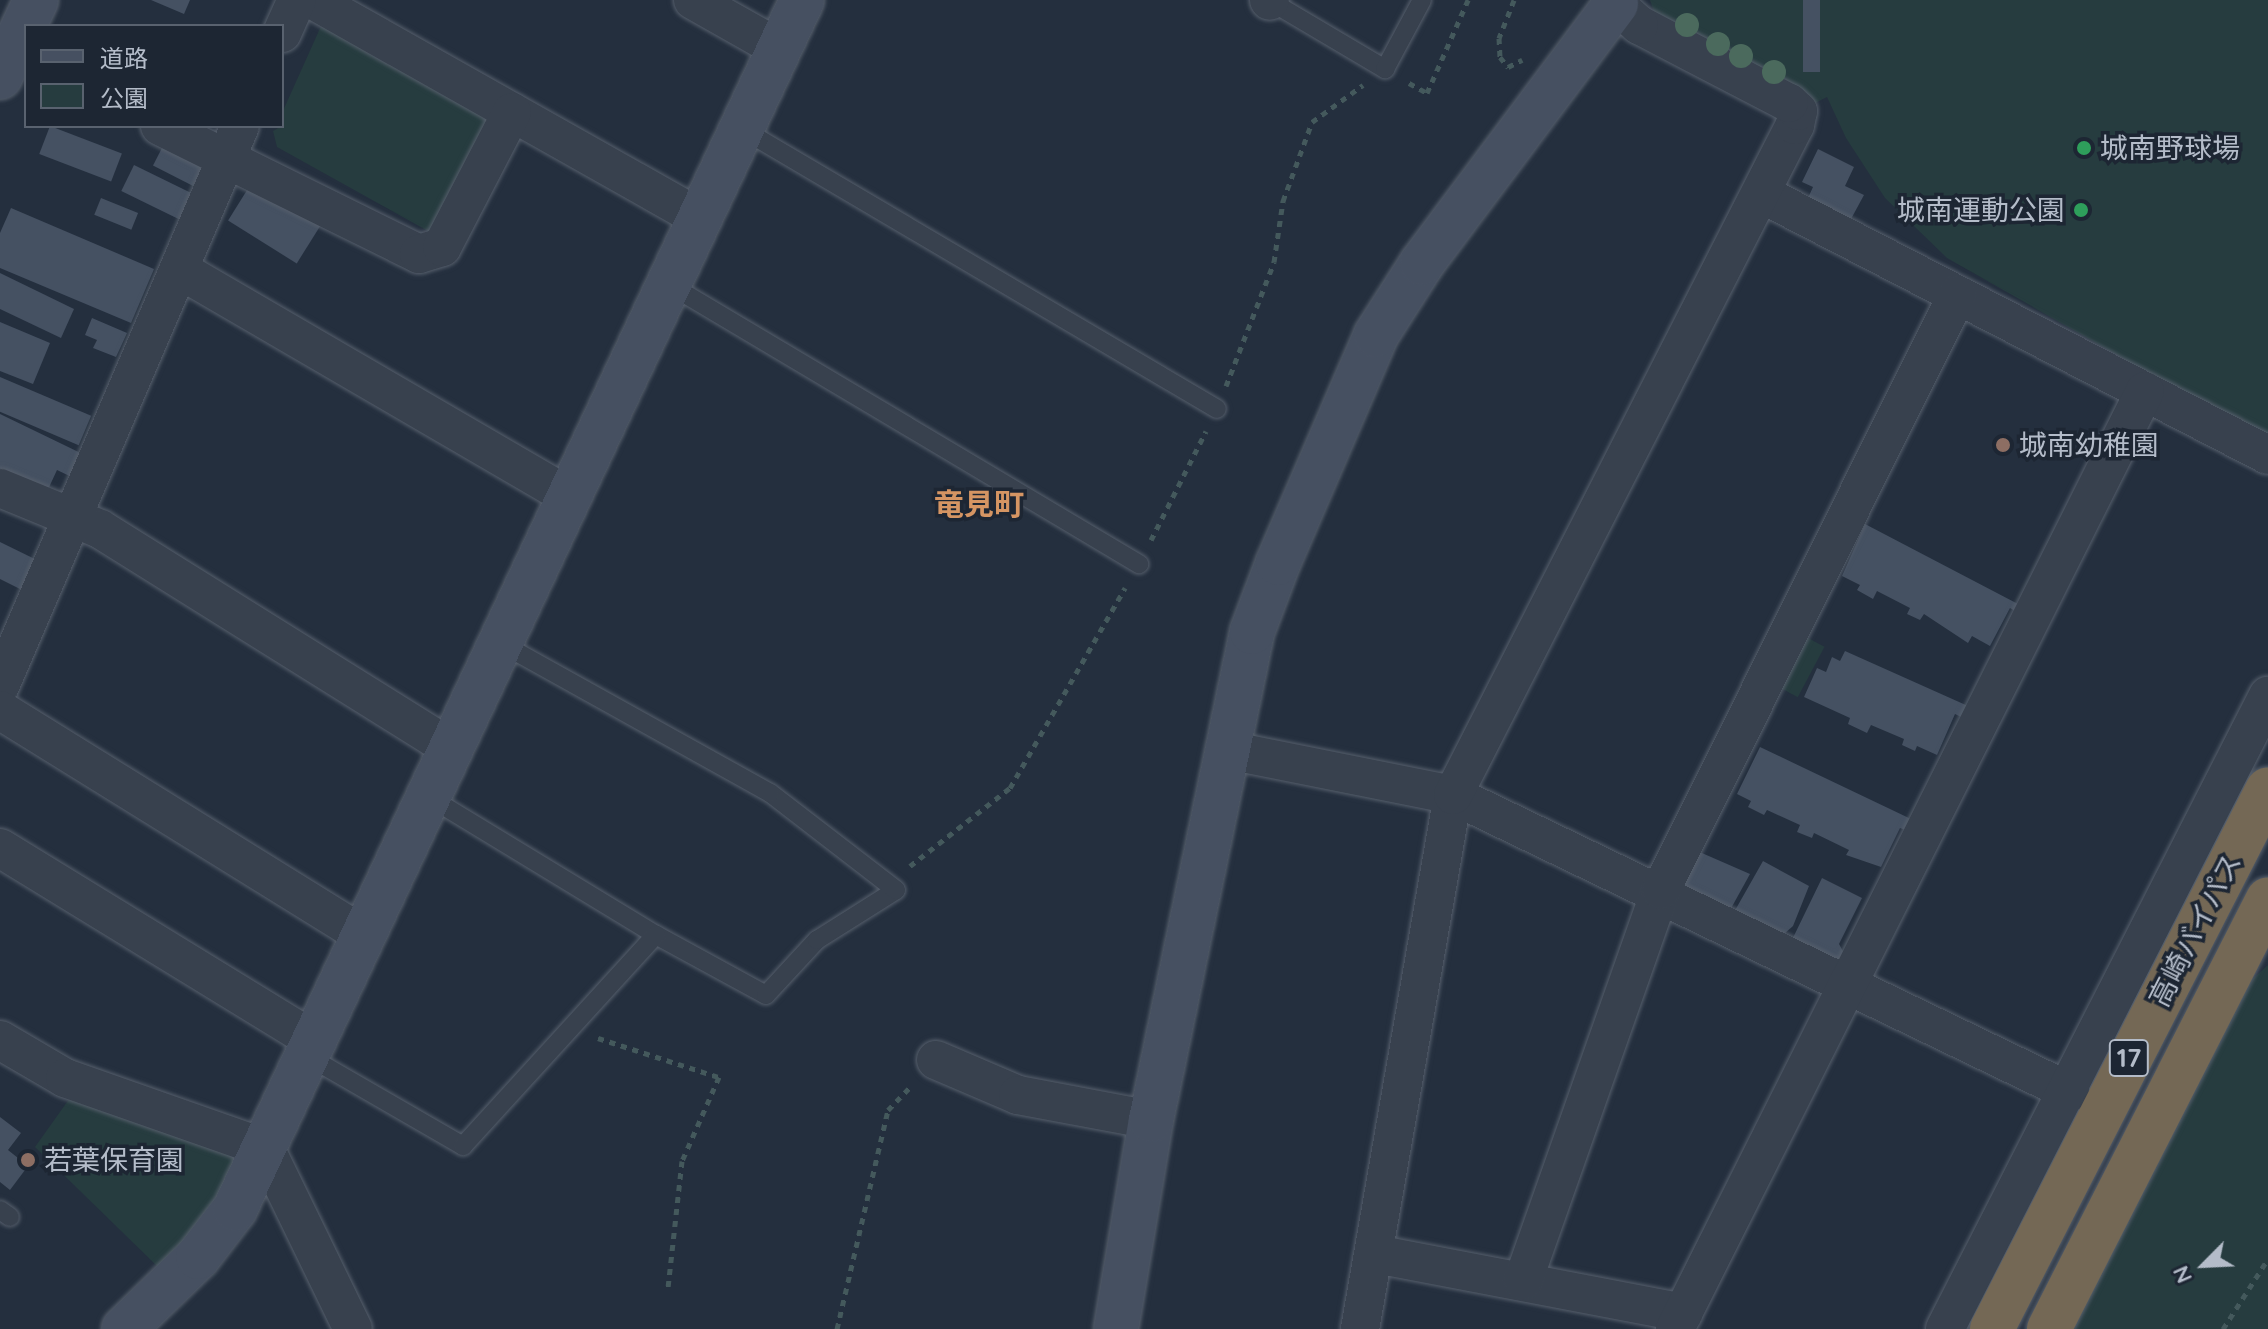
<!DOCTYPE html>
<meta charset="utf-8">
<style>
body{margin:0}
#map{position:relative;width:2268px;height:1329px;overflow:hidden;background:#242f3e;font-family:Quicksand,"Noto Sans JP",sans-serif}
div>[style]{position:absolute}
.green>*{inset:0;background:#263c3f;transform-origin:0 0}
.building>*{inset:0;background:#455162;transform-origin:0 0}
.path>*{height:5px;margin-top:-2.5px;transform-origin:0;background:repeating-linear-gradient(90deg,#44595c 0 6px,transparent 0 12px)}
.roads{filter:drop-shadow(0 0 2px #565f6c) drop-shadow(0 0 2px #565f6c)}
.lane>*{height:18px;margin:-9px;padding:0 9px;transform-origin:9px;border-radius:9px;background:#38414e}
.street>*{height:38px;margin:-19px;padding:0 19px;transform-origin:19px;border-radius:19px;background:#38414e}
.secondary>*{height:44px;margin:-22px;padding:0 22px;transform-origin:22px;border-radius:22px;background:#465061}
.highway>*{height:44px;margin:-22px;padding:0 22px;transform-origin:22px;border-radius:22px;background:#746855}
.trees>*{width:24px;height:24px;margin:-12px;border-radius:50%;background:#4b6a5d}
.dots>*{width:22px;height:22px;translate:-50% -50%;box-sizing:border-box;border:4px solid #1d2633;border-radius:50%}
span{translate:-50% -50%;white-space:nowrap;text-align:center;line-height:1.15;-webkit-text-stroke:7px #1d2633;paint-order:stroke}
.shield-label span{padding:2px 6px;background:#1d2633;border:2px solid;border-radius:6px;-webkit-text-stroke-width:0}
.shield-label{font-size:26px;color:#b4bcc9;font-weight:700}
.poi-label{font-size:28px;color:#b4bcc9}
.left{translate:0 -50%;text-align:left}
.right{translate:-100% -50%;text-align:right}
.street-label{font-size:28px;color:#b4bcc9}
.neighbourhood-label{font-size:30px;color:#d59563;font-weight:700}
.legend{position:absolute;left:24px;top:24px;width:260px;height:104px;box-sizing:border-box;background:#1d2633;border:2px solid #59626f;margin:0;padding:10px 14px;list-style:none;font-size:24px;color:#b4bcc9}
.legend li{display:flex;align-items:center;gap:16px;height:40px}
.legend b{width:40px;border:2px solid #59626f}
.north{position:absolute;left:2164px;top:1225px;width:80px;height:80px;-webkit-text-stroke:6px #1d2633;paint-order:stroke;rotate:246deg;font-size:22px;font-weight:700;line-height:32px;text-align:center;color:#b4bcc9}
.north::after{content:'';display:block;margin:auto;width:28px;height:36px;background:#b4bcc9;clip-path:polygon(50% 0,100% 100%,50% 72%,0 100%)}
</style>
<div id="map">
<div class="green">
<i style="clip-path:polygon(1650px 0,2268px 0,2268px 441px,1947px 258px,1885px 198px,1846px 138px,1827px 97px,1813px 104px,1654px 12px)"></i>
<i style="clip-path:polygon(326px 15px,498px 113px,444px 224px,428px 231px,277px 147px,273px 131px,282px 126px,282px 113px)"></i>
<i style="left:1806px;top:637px;width:21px;height:57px;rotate:28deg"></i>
<i style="clip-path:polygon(2268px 965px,2268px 1329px,2061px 1329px,2247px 984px)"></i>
<i style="clip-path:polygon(77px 1088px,243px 1148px,201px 1229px,158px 1267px,35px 1147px)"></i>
</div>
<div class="building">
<i style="clip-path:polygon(151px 0,190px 0,184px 14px)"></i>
<i style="left:1803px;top:0;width:17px;height:72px"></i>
<i style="left:50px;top:126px;width:77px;height:30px;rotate:21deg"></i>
<i style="left:163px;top:146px;width:45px;height:22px;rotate:27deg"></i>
<i style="clip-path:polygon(1818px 149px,1854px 167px,1845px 186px,1864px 195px,1851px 219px,1808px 198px,1813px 187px,1802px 182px)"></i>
<i style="left:134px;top:165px;width:75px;height:29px;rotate:26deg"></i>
<i style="left:254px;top:179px;width:81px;height:49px;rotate:32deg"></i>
<i style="left:101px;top:198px;width:40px;height:18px;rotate:22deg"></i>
<i style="clip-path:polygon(11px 208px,154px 269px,131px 323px,0 268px,0 233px)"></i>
<i style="clip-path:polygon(0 273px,74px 309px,61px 338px,0 309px)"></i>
<i style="clip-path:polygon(92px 318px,127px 333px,116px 357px,93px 348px,97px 340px,85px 335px)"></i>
<i style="clip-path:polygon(0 322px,50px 343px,33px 384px,0 371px)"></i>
<i style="left:0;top:377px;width:99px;height:32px;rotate:23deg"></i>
<i style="clip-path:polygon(0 414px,93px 459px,82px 482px,57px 470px,45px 496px,0 474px)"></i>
<i style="clip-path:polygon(1865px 524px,2018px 604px,2015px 611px,2010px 608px,1990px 646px,1972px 636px,1968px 643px,1924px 614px,1920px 620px,1907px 614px,1910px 608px,1877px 591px,1873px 599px,1857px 590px,1860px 585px,1842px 576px)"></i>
<i style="clip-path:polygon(0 542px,45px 564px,30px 594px,0 579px)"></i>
<i style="clip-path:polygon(1845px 651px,1968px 706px,1963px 718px,1955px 714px,1937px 755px,1917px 746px,1915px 751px,1902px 745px,1904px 739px,1871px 725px,1867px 733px,1848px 724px,1850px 718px,1804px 697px,1817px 668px,1826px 672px,1832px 657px,1840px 661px)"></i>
<i style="clip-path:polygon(1760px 747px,1911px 819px,1905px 830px,1900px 828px,1881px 867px,1846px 855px,1849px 850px,1814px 833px,1812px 838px,1797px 832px,1800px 825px,1767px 810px,1764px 815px,1748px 807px,1751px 801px,1737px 794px)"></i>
<i style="clip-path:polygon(1695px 850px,1750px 874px,1729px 912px,1678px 884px)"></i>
<i style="clip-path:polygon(1763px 861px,1809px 886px,1793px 926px,1784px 934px,1769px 926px,1762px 939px,1729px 921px)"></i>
<i style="clip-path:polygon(1822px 878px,1862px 898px,1839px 944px,1844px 953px,1839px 965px,1789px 946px)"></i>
<i style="clip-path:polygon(0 1117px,21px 1133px,8px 1150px,28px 1166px,10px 1190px,0 1182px)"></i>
</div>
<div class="path">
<i style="left:1514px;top:0;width:41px;rotate:111.5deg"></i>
<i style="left:1499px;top:38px;width:19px;rotate:87deg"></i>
<i style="left:1500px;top:57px;width:13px;rotate:51deg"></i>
<i style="left:1508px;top:67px;width:16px;rotate:-27deg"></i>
<i style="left:1409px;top:83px;width:21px;rotate:29deg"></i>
<i style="left:1427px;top:93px;width:102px;rotate:-66.2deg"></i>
<i style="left:1226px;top:386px;width:133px;rotate:-68.8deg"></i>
<i style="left:1274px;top:262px;width:62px;rotate:-81.6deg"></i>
<i style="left:1283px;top:201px;width:84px;rotate:-69.8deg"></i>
<i style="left:1312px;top:122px;width:63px;rotate:-36deg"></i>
<i style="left:1151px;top:540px;width:122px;rotate:-63.2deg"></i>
<i style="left:910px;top:866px;width:127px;rotate:-38deg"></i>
<i style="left:1010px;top:788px;width:231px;rotate:-60.1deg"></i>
<i style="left:598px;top:1038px;width:127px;rotate:17.9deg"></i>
<i style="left:719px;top:1077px;width:92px;rotate:113.8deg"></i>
<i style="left:682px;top:1161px;width:127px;rotate:96.3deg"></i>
<i style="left:837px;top:1329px;width:225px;rotate:-76.9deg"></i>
<i style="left:888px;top:1110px;width:35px;rotate:-46deg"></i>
<i style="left:2223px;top:1329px;width:83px;rotate:-57.3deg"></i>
</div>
<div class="roads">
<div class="lane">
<i style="left:1270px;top:1px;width:134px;rotate:30.6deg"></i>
<i style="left:1385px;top:69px;width:78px;rotate:-61.8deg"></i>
<i style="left:742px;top:129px;width:551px;rotate:30.52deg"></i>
<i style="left:670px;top:285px;width:546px;rotate:30.75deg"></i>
<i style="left:429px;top:797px;width:266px;rotate:31.3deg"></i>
<i style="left:656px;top:935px;width:125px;rotate:28.6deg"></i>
<i style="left:766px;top:995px;width:75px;rotate:-47.2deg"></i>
<i style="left:817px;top:940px;width:93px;rotate:-32.3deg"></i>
<i style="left:896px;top:890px;width:159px;rotate:-142.4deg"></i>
<i style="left:770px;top:793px;width:308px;rotate:-150.9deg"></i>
<i style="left:309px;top:1057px;width:178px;rotate:30deg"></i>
<i style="left:463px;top:1146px;width:286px;rotate:-47.6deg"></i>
<i style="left:0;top:1210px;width:12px;rotate:35deg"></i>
</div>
<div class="street">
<i style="left:313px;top:0;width:446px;rotate:29.4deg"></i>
<i style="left:693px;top:0;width:100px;rotate:29.4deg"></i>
<i style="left:1269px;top:0;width:1px;rotate:45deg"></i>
<i style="left:282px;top:33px;width:36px;rotate:-66deg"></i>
<i style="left:160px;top:126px;width:289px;rotate:26.3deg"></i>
<i style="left:419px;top:254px;width:24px;rotate:-17deg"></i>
<i style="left:442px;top:247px;width:152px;rotate:-62.6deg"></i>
<i style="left:1762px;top:194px;width:569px;rotate:27.29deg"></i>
<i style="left:180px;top:270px;width:453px;rotate:30.2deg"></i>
<i style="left:0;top:488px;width:108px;rotate:22.3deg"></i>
<i style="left:100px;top:529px;width:415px;rotate:32deg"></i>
<i style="left:0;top:686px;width:609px;rotate:-66.8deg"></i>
<i style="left:0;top:710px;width:423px;rotate:31.8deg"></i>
<i style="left:1228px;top:750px;width:229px;rotate:11.3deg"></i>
<i style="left:1453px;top:795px;width:685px;rotate:25.7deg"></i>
<i style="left:0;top:848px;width:371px;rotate:31.5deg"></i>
<i style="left:0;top:1040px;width:75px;rotate:30.3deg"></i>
<i style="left:65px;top:1078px;width:212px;rotate:19.3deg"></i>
<i style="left:265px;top:1148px;width:201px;rotate:64.1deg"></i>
<i style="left:936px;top:1060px;width:89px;rotate:23.1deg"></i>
<i style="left:1018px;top:1095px;width:135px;rotate:10.6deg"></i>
<i style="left:1375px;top:1254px;width:314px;rotate:10.8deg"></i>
<i style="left:1523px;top:1281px;width:415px;rotate:-70.6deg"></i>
<i style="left:1661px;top:890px;width:665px;rotate:-63.55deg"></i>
<i style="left:1360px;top:1329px;width:542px;rotate:-80.12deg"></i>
<i style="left:1453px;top:795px;width:752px;rotate:-62.96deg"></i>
<i style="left:1795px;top:125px;width:14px;rotate:-78deg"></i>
<i style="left:1798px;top:111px;width:12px;rotate:-138deg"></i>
<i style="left:1789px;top:103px;width:169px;rotate:-152.5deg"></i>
<i style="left:1639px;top:25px;width:31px;rotate:-138deg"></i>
<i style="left:1616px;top:4px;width:5px;rotate:-53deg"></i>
<i style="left:1675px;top:1329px;width:1049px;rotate:-63.39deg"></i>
<i style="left:1945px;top:1329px;width:711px;rotate:-62.97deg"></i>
</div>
<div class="secondary">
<i style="left:0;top:77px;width:85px;rotate:-64.9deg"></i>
<i style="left:124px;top:1329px;width:103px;rotate:-44.2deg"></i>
<i style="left:198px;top:1257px;width:61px;rotate:-52.4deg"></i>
<i style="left:235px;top:1209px;width:1335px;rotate:-64.87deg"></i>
<i style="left:1116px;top:1329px;width:212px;rotate:-80.5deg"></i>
<i style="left:1151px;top:1120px;width:498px;rotate:-78.3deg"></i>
<i style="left:1252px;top:632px;width:74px;rotate:-69.4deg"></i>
<i style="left:1278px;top:563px;width:248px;rotate:-66.7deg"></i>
<i style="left:1376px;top:335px;width:85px;rotate:-57.4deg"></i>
<i style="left:1422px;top:263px;width:324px;rotate:-53.2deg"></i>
</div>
<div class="highway">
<i style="left:1992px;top:1329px;width:606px;rotate:-62.93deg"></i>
<i style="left:2049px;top:1329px;width:482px;rotate:-63deg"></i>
</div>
</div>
<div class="trees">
<i style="left:1687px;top:25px"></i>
<i style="left:1718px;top:44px"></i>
<i style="left:1741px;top:56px"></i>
<i style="left:1774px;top:72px"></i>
</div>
<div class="dots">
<i style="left:2084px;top:148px;background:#2e9e5b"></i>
<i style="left:2081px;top:210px;background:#2e9e5b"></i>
<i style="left:2003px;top:445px;background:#8d6e63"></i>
<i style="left:28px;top:1160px;background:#8d6e63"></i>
</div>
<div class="shield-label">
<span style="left:2129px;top:1058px">17</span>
</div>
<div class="poi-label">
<span class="left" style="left:2100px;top:148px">城南野球場</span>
<span class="right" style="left:2065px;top:210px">城南運動公園</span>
<span class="left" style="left:2019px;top:445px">城南幼稚園</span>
<span class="left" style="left:44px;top:1160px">若葉保育園</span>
</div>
<div class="street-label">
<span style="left:2195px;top:930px;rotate:-63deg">高崎バイパス</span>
</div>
<div class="neighbourhood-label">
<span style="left:979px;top:504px">竜見町</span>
</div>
<ul class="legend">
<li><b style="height:10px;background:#465061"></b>道路</li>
<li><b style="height:22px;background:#263c3f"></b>公園</li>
</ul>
<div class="north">N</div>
</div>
